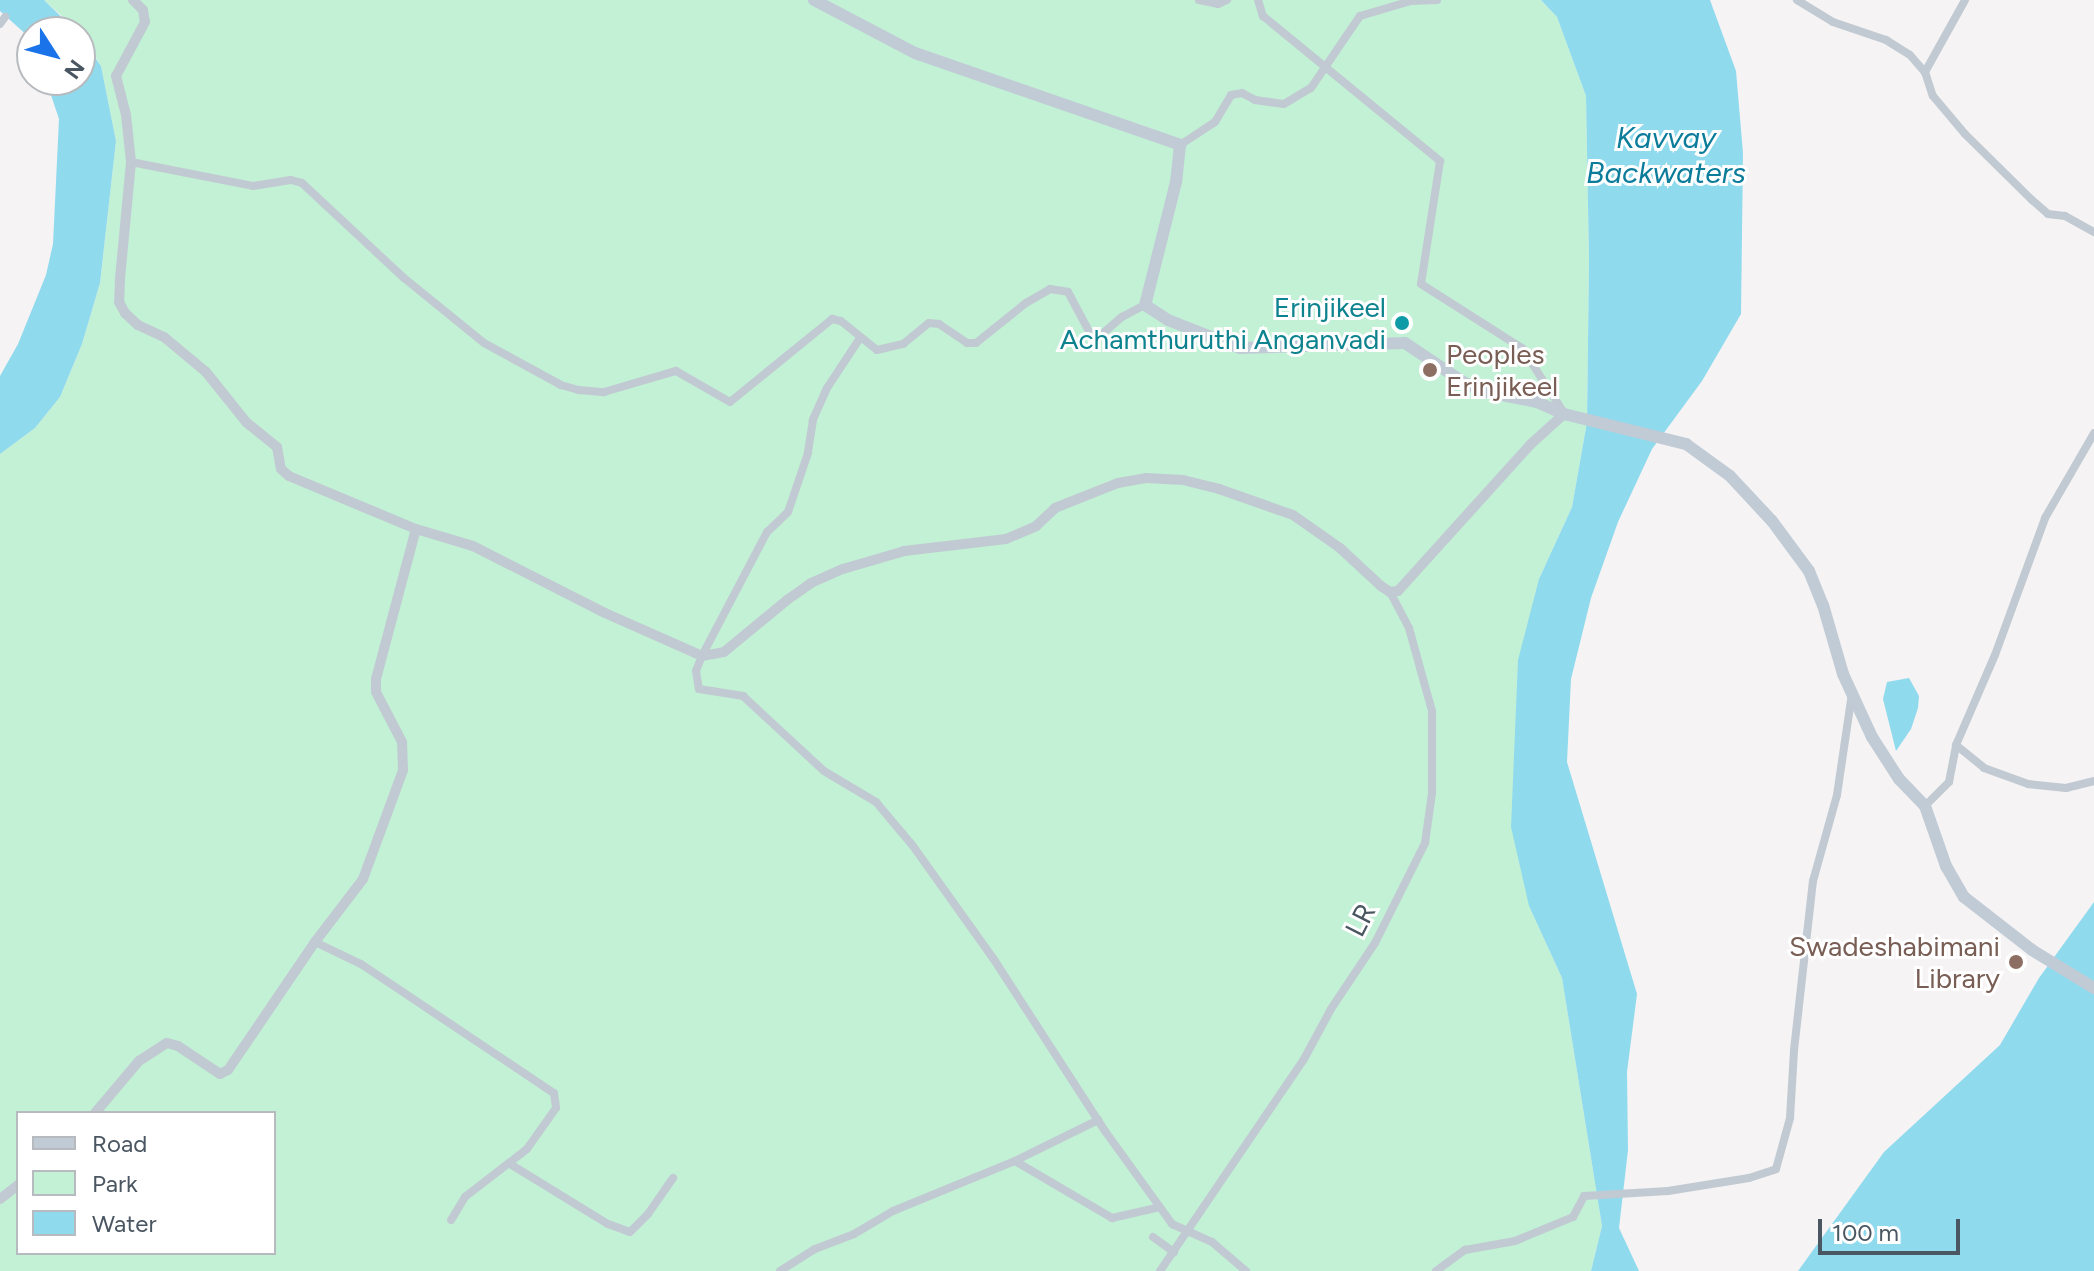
<!DOCTYPE html>
<style>
body{margin:0}
#map{position:relative;width:2094px;height:1271px;overflow:hidden;background:#f5f3f3;font-family:Figtree,sans-serif}
div>[style]{position:absolute}
.green>*{inset:0;background:#c3f1d5}
.water>*{inset:0;background:#90daee}
.minor>*{height:8px;margin:-4px;padding:0 4px;transform-origin:4px;border-radius:4px;background:#c1cad2}
.tertiary>*{height:10px;margin:-5px;padding:0 5px;transform-origin:5px;border-radius:5px;background:#c1cad2}
.secondary>*{height:12px;margin:-6px;padding:0 6px;transform-origin:6px;border-radius:6px;background:#c1cbd6}
.dots>*{width:22px;height:22px;translate:-50% -50%;box-sizing:border-box;border:4px solid #fff;border-radius:50%}
span{translate:-50% -50%;white-space:nowrap;text-align:center;line-height:1.15;-webkit-text-stroke:6px #fff;paint-order:stroke}
.culture-label{font-size:28px;color:#0d838f}
.right{translate:-100% -50%;text-align:right}
.education-label{font-size:28px;color:#785e54}
.left{translate:0 -50%;text-align:left}
.street-label{font-size:28px;color:#4a5661}
.water-label{font-size:30px;color:#0c7c9b;font-style:italic}
.legend{position:absolute;left:16px;top:1111px;width:260px;height:144px;box-sizing:border-box;background:#fff;border:2px solid #b7bbc0;margin:0;padding:10px 14px;list-style:none;font-size:24px;color:#4a5661}
.legend li{display:flex;align-items:center;gap:16px;height:40px}
.legend b{width:40px;border:2px solid #b7bbc0}
.north{position:absolute;left:16px;top:16px;width:80px;height:80px;box-sizing:border-box;background:#fff;border:2px solid #b7bbc0;border-radius:50%;rotate:126deg;font-size:22px;font-weight:700;line-height:32px;text-align:center;color:#4a5661}
.north::after{content:'';display:block;margin:auto;width:28px;height:36px;background:#1a73e8;clip-path:polygon(50% 0,100% 100%,50% 72%,0 100%)}
.scale{position:absolute;left:1818px;top:1219px;width:142px;height:36px;box-sizing:border-box;border:4px solid #4a5661;border-top:0;padding-left:10px;font-size:24px;line-height:28px;white-space:nowrap;color:#4a5661;-webkit-text-stroke:6px #fff;paint-order:stroke}
</style>
<div id="map">
<div class="green">
<i style="clip-path:polygon(evenodd,44px 0,1541px 0,1557px 17px,1586px 96px,1589px 261px,1587px 422px,1572px 507px,1539px 579px,1529px 906px,1562px 978px,1602px 1226px,1591px 1271px,0 1271px,0 454px,35px 428px,60px 397px,82px 344px,100px 283px,116px 141px,101px 66px,80px 32px,44px 0,18px 1113px,274px 1113px,274px 1253px,18px 1253px,18px 1113px)"></i>
</div>
<div class="water">
<i style="clip-path:polygon(0 0,44px 0,77px 32px,32px 32px,32px 44px,29px 37px,0 11px)"></i>
<i style="clip-path:polygon(1541px 0,1710px 0,1736px 71px,1743px 153px,1741px 314px,1702px 381px,1652px 449px,1618px 522px,1591px 598px,1571px 679px,1567px 762px,1637px 994px,1627px 1072px,1628px 1150px,1619px 1228px,1639px 1271px,1591px 1271px,1602px 1226px,1562px 978px,1529px 906px,1511px 827px,1518px 660px,1539px 579px,1572px 507px,1587px 422px,1589px 261px,1586px 96px,1557px 17px)"></i>
<i style="clip-path:polygon(80px 36px,101px 66px,116px 141px,100px 283px,82px 344px,60px 397px,35px 428px,0 454px,0 376px,18px 344px,46px 275px,53px 244px,59px 119px,46px 80px,80px 80px)"></i>
<i style="clip-path:polygon(1909px 678px,1919px 696px,1918px 708px,1911px 729px,1896px 751px,1883px 699px,1887px 682px)"></i>
<i style="clip-path:polygon(2094px 902px,2094px 1271px,1798px 1271px,1884px 1152px,2000px 1045px,2039px 978px)"></i>
</div>
<div class="minor">
<i style="left:1199px;top:0;width:19px;rotate:12deg"></i>
<i style="left:1218px;top:4px;width:10px;rotate:-24deg"></i>
<i style="left:1258px;top:0;width:17px;rotate:73deg"></i>
<i style="left:1263px;top:16px;width:229px;rotate:39.3deg"></i>
<i style="left:1440px;top:161px;width:124px;rotate:98.8deg"></i>
<i style="left:1421px;top:284px;width:120px;rotate:32.4deg"></i>
<i style="left:1522px;top:348px;width:77px;rotate:57.1deg"></i>
<i style="left:1797px;top:0;width:42px;rotate:31.4deg"></i>
<i style="left:1833px;top:22px;width:56px;rotate:18.8deg"></i>
<i style="left:1886px;top:40px;width:28px;rotate:32deg"></i>
<i style="left:1910px;top:55px;width:23px;rotate:49deg"></i>
<i style="left:1925px;top:72px;width:25px;rotate:72deg"></i>
<i style="left:1933px;top:96px;width:50px;rotate:49.9deg"></i>
<i style="left:1965px;top:134px;width:94px;rotate:44.6deg"></i>
<i style="left:2032px;top:200px;width:21px;rotate:41deg"></i>
<i style="left:2048px;top:214px;width:17px;rotate:7deg"></i>
<i style="left:2065px;top:216px;width:33px;rotate:29deg"></i>
<i style="left:0;top:24px;width:9px;rotate:-54deg"></i>
<i style="left:1925px;top:72px;width:82px;rotate:-60.9deg"></i>
<i style="left:1180px;top:145px;width:42px;rotate:-33.3deg"></i>
<i style="left:1215px;top:122px;width:31px;rotate:-59deg"></i>
<i style="left:1231px;top:95px;width:11px;rotate:-10deg"></i>
<i style="left:1242px;top:93px;width:15px;rotate:28deg"></i>
<i style="left:1255px;top:100px;width:29px;rotate:8deg"></i>
<i style="left:1284px;top:104px;width:31px;rotate:-31deg"></i>
<i style="left:1311px;top:88px;width:87px;rotate:-55.8deg"></i>
<i style="left:1360px;top:16px;width:53px;rotate:-16.4deg"></i>
<i style="left:1411px;top:1px;width:26px;rotate:-2deg"></i>
<i style="left:131px;top:162px;width:124px;rotate:11.1deg"></i>
<i style="left:253px;top:186px;width:38px;rotate:-9deg"></i>
<i style="left:291px;top:180px;width:11px;rotate:15deg"></i>
<i style="left:302px;top:183px;width:139px;rotate:43deg"></i>
<i style="left:404px;top:278px;width:103px;rotate:39.1deg"></i>
<i style="left:484px;top:343px;width:88px;rotate:28.6deg"></i>
<i style="left:561px;top:385px;width:19px;rotate:16deg"></i>
<i style="left:579px;top:390px;width:25px;rotate:5deg"></i>
<i style="left:604px;top:392px;width:75px;rotate:-16.3deg"></i>
<i style="left:676px;top:371px;width:62px;rotate:29.9deg"></i>
<i style="left:730px;top:402px;width:132px;rotate:-39.1deg"></i>
<i style="left:832px;top:319px;width:9px;rotate:13deg"></i>
<i style="left:841px;top:321px;width:46px;rotate:38.9deg"></i>
<i style="left:877px;top:350px;width:27px;rotate:-13deg"></i>
<i style="left:903px;top:344px;width:33px;rotate:-39deg"></i>
<i style="left:929px;top:323px;width:10px;rotate:6deg"></i>
<i style="left:939px;top:324px;width:34px;rotate:34deg"></i>
<i style="left:967px;top:343px;width:9px"></i>
<i style="left:976px;top:343px;width:64px;rotate:-38.7deg"></i>
<i style="left:1026px;top:303px;width:28px;rotate:-30deg"></i>
<i style="left:1050px;top:289px;width:18px;rotate:9deg"></i>
<i style="left:1068px;top:292px;width:49px;rotate:61.9deg"></i>
<i style="left:1091px;top:335px;width:10px"></i>
<i style="left:1101px;top:335px;width:28px;rotate:-41deg"></i>
<i style="left:1122px;top:317px;width:26px;rotate:-28deg"></i>
<i style="left:860px;top:338px;width:60px;rotate:123.4deg"></i>
<i style="left:827px;top:388px;width:35px;rotate:114deg"></i>
<i style="left:813px;top:420px;width:33px;rotate:99deg"></i>
<i style="left:808px;top:453px;width:62px;rotate:108.7deg"></i>
<i style="left:788px;top:512px;width:29px;rotate:136deg"></i>
<i style="left:767px;top:532px;width:140px;rotate:117.7deg"></i>
<i style="left:702px;top:656px;width:16px;rotate:112deg"></i>
<i style="left:696px;top:671px;width:18px;rotate:81deg"></i>
<i style="left:699px;top:689px;width:45px;rotate:9deg"></i>
<i style="left:743px;top:696px;width:110px;rotate:42.8deg"></i>
<i style="left:824px;top:771px;width:61px;rotate:30.8deg"></i>
<i style="left:876px;top:802px;width:57px;rotate:49.9deg"></i>
<i style="left:913px;top:846px;width:138px;rotate:54.5deg"></i>
<i style="left:993px;top:958px;width:206px;rotate:57.1deg"></i>
<i style="left:1105px;top:1131px;width:115px;rotate:54.2deg"></i>
<i style="left:1172px;top:1224px;width:44px;rotate:24.2deg"></i>
<i style="left:1212px;top:1242px;width:45px;rotate:40.5deg"></i>
<i style="left:1956px;top:745px;width:36px;rotate:39deg"></i>
<i style="left:1984px;top:768px;width:47px;rotate:20deg"></i>
<i style="left:2028px;top:784px;width:38px;rotate:6deg"></i>
<i style="left:2066px;top:788px;width:29px;rotate:-14deg"></i>
<i style="left:1925px;top:806px;width:34px;rotate:-45deg"></i>
<i style="left:1949px;top:782px;width:38px;rotate:-79deg"></i>
<i style="left:1956px;top:745px;width:98px;rotate:-66.6deg"></i>
<i style="left:1995px;top:655px;width:146px;rotate:-69.9deg"></i>
<i style="left:2045px;top:518px;width:98px;rotate:-60deg"></i>
<i style="left:315px;top:942px;width:51px;rotate:25.6deg"></i>
<i style="left:361px;top:964px;width:232px;rotate:33.8deg"></i>
<i style="left:554px;top:1093px;width:15px;rotate:82deg"></i>
<i style="left:556px;top:1108px;width:50px;rotate:125.3deg"></i>
<i style="left:527px;top:1149px;width:78px;rotate:142.3deg"></i>
<i style="left:465px;top:1197px;width:27px;rotate:121deg"></i>
<i style="left:1015px;top:1161px;width:113px;rotate:30.4deg"></i>
<i style="left:1112px;top:1218px;width:49px;rotate:-12.9deg"></i>
<i style="left:510px;top:1164px;width:115px;rotate:31.5deg"></i>
<i style="left:608px;top:1224px;width:23px;rotate:20deg"></i>
<i style="left:630px;top:1232px;width:25px;rotate:-45deg"></i>
<i style="left:648px;top:1214px;width:44px;rotate:-55.2deg"></i>
<i style="left:1153px;top:1237px;width:26px;rotate:36deg"></i>
<i style="left:780px;top:1271px;width:41px;rotate:-32.2deg"></i>
<i style="left:815px;top:1249px;width:42px;rotate:-21deg"></i>
<i style="left:854px;top:1234px;width:45px;rotate:-30.5deg"></i>
<i style="left:893px;top:1211px;width:132px;rotate:-22.3deg"></i>
<i style="left:1015px;top:1161px;width:93px;rotate:-26.3deg"></i>
<i style="left:1160px;top:1271px;width:256px;rotate:-55.8deg"></i>
<i style="left:1304px;top:1059px;width:57px;rotate:-61.6deg"></i>
<i style="left:1331px;top:1009px;width:79px;rotate:-56.3deg"></i>
<i style="left:1375px;top:943px;width:112px;rotate:-63.4deg"></i>
<i style="left:1425px;top:843px;width:50px;rotate:-82deg"></i>
<i style="left:1432px;top:793px;width:82px;rotate:-90deg"></i>
<i style="left:1432px;top:711px;width:86px;rotate:-105.5deg"></i>
<i style="left:1409px;top:628px;width:41px;rotate:-117.8deg"></i>
<i style="left:1436px;top:1271px;width:36px;rotate:-36deg"></i>
<i style="left:1465px;top:1250px;width:51px;rotate:-10.2deg"></i>
<i style="left:1515px;top:1241px;width:63px;rotate:-22.5deg"></i>
<i style="left:1573px;top:1217px;width:24px;rotate:-62deg"></i>
<i style="left:1584px;top:1196px;width:84px;rotate:-3.4deg"></i>
<i style="left:1668px;top:1191px;width:82px;rotate:-9.1deg"></i>
<i style="left:1749px;top:1178px;width:28px;rotate:-18deg"></i>
<i style="left:1776px;top:1169px;width:53px;rotate:-74.6deg"></i>
<i style="left:1790px;top:1118px;width:68px;rotate:-86.6deg"></i>
<i style="left:1794px;top:1050px;width:170px;rotate:-83.6deg"></i>
<i style="left:1813px;top:881px;width:89px;rotate:-74.4deg"></i>
<i style="left:1837px;top:795px;width:103px;rotate:-81.6deg"></i>
</div>
<div class="tertiary">
<i style="left:133px;top:0;width:14px;rotate:45deg"></i>
<i style="left:143px;top:10px;width:12px;rotate:81deg"></i>
<i style="left:145px;top:22px;width:61px;rotate:118.2deg"></i>
<i style="left:116px;top:76px;width:40px;rotate:75.6deg"></i>
<i style="left:126px;top:115px;width:47px;rotate:83.9deg"></i>
<i style="left:131px;top:162px;width:118px;rotate:95.4deg"></i>
<i style="left:120px;top:279px;width:23px;rotate:92deg"></i>
<i style="left:119px;top:302px;width:13px;rotate:61deg"></i>
<i style="left:125px;top:313px;width:18px;rotate:43deg"></i>
<i style="left:138px;top:325px;width:29px;rotate:25deg"></i>
<i style="left:164px;top:337px;width:55px;rotate:39.8deg"></i>
<i style="left:206px;top:372px;width:64px;rotate:51.3deg"></i>
<i style="left:246px;top:422px;width:40px;rotate:39deg"></i>
<i style="left:277px;top:447px;width:22px;rotate:80deg"></i>
<i style="left:281px;top:469px;width:11px;rotate:41deg"></i>
<i style="left:289px;top:476px;width:138px;rotate:22.7deg"></i>
<i style="left:416px;top:529px;width:59px;rotate:16.6deg"></i>
<i style="left:473px;top:546px;width:148px;rotate:26.9deg"></i>
<i style="left:605px;top:613px;width:106px;rotate:23.9deg"></i>
<i style="left:702px;top:656px;width:22px;rotate:-10deg"></i>
<i style="left:724px;top:652px;width:82px;rotate:-39.5deg"></i>
<i style="left:787px;top:600px;width:29px;rotate:-35deg"></i>
<i style="left:811px;top:583px;width:35px;rotate:-24deg"></i>
<i style="left:843px;top:569px;width:64px;rotate:-16.4deg"></i>
<i style="left:904px;top:551px;width:103px;rotate:-6.7deg"></i>
<i style="left:1006px;top:539px;width:33px;rotate:-23deg"></i>
<i style="left:1036px;top:526px;width:26px;rotate:-43deg"></i>
<i style="left:1055px;top:508px;width:68px;rotate:-21.6deg"></i>
<i style="left:1118px;top:483px;width:28px;rotate:-10deg"></i>
<i style="left:1146px;top:478px;width:37px;rotate:3deg"></i>
<i style="left:1183px;top:480px;width:37px;rotate:14deg"></i>
<i style="left:1219px;top:489px;width:78px;rotate:19.4deg"></i>
<i style="left:1293px;top:515px;width:57px;rotate:35.1deg"></i>
<i style="left:1340px;top:548px;width:56px;rotate:42.8deg"></i>
<i style="left:1381px;top:586px;width:11px;rotate:34deg"></i>
<i style="left:1390px;top:592px;width:8px;rotate:-7deg"></i>
<i style="left:1398px;top:591px;width:198px;rotate:-47.9deg"></i>
<i style="left:1531px;top:444px;width:45px;rotate:-42.3deg"></i>
<i style="left:95px;top:1113px;width:68px;rotate:-49.8deg"></i>
<i style="left:139px;top:1061px;width:33px;rotate:-33deg"></i>
<i style="left:167px;top:1043px;width:11px;rotate:15deg"></i>
<i style="left:178px;top:1046px;width:50px;rotate:33.7deg"></i>
<i style="left:220px;top:1074px;width:9px;rotate:-27deg"></i>
<i style="left:228px;top:1070px;width:155px;rotate:-55.8deg"></i>
<i style="left:315px;top:942px;width:79px;rotate:-52.7deg"></i>
<i style="left:363px;top:879px;width:116px;rotate:-69.8deg"></i>
<i style="left:403px;top:770px;width:28px;rotate:-92deg"></i>
<i style="left:402px;top:742px;width:56px;rotate:-117.5deg"></i>
<i style="left:376px;top:692px;width:13px;rotate:-90deg"></i>
<i style="left:376px;top:679px;width:155px;rotate:-75.1deg"></i>
<i style="left:0;top:1199px;width:23px;rotate:-38deg"></i>
</div>
<div class="secondary">
<i style="left:814px;top:0;width:114px;rotate:27.7deg"></i>
<i style="left:915px;top:53px;width:281px;rotate:19.1deg"></i>
<i style="left:1180px;top:145px;width:37px;rotate:96deg"></i>
<i style="left:1176px;top:182px;width:127px;rotate:104.1deg"></i>
<i style="left:1145px;top:305px;width:27px;rotate:33deg"></i>
<i style="left:1168px;top:320px;width:77px;rotate:21.3deg"></i>
<i style="left:1240px;top:348px;width:165px;rotate:-1.7deg"></i>
<i style="left:1405px;top:343px;width:70px;rotate:33.9deg"></i>
<i style="left:1463px;top:382px;width:26px;rotate:23deg"></i>
<i style="left:1487px;top:392px;width:51px;rotate:11.3deg"></i>
<i style="left:1537px;top:402px;width:30px;rotate:24deg"></i>
<i style="left:1564px;top:414px;width:126px;rotate:13.8deg"></i>
<i style="left:1686px;top:444px;width:54px;rotate:36deg"></i>
<i style="left:1730px;top:476px;width:62px;rotate:47deg"></i>
<i style="left:1772px;top:521px;width:62px;rotate:53.5deg"></i>
<i style="left:1809px;top:571px;width:37px;rotate:68deg"></i>
<i style="left:1823px;top:605px;width:72px;rotate:73.8deg"></i>
<i style="left:1843px;top:674px;width:69px;rotate:65.3deg"></i>
<i style="left:1872px;top:737px;width:50px;rotate:57.3deg"></i>
<i style="left:1899px;top:779px;width:37px;rotate:46deg"></i>
<i style="left:1925px;top:806px;width:64px;rotate:70.7deg"></i>
<i style="left:1946px;top:866px;width:36px;rotate:60deg"></i>
<i style="left:1964px;top:897px;width:86px;rotate:37.9deg"></i>
<i style="left:2032px;top:950px;width:73px;rotate:31.5deg"></i>
</div>
<div class="dots">
<i style="left:1402px;top:323px;background:#0f9aa8"></i>
<i style="left:1430px;top:370px;background:#8d6e63"></i>
<i style="left:2016px;top:962px;background:#8d6e63"></i>
</div>
<div class="culture-label">
<span class="right" style="left:1386px;top:323px">Erinjikeel<br>Achamthuruthi Anganvadi</span>
</div>
<div class="education-label">
<span class="left" style="left:1446px;top:370px">Peoples<br>Erinjikeel</span>
<span class="right" style="left:2000px;top:962px">Swadeshabimani<br>Library</span>
</div>
<div class="street-label">
<span style="left:1360px;top:920px;rotate:-63deg">LR</span>
</div>
<div class="water-label">
<span style="left:1666px;top:155px">Kavvay<br>Backwaters</span>
</div>
<ul class="legend">
<li><b style="height:10px;background:#c1cbd6"></b>Road</li>
<li><b style="height:22px;background:#c3f1d5"></b>Park</li>
<li><b style="height:22px;background:#90daee"></b>Water</li>
</ul>
<div class="north">N</div>
<div class="scale">100 m</div>
</div>
